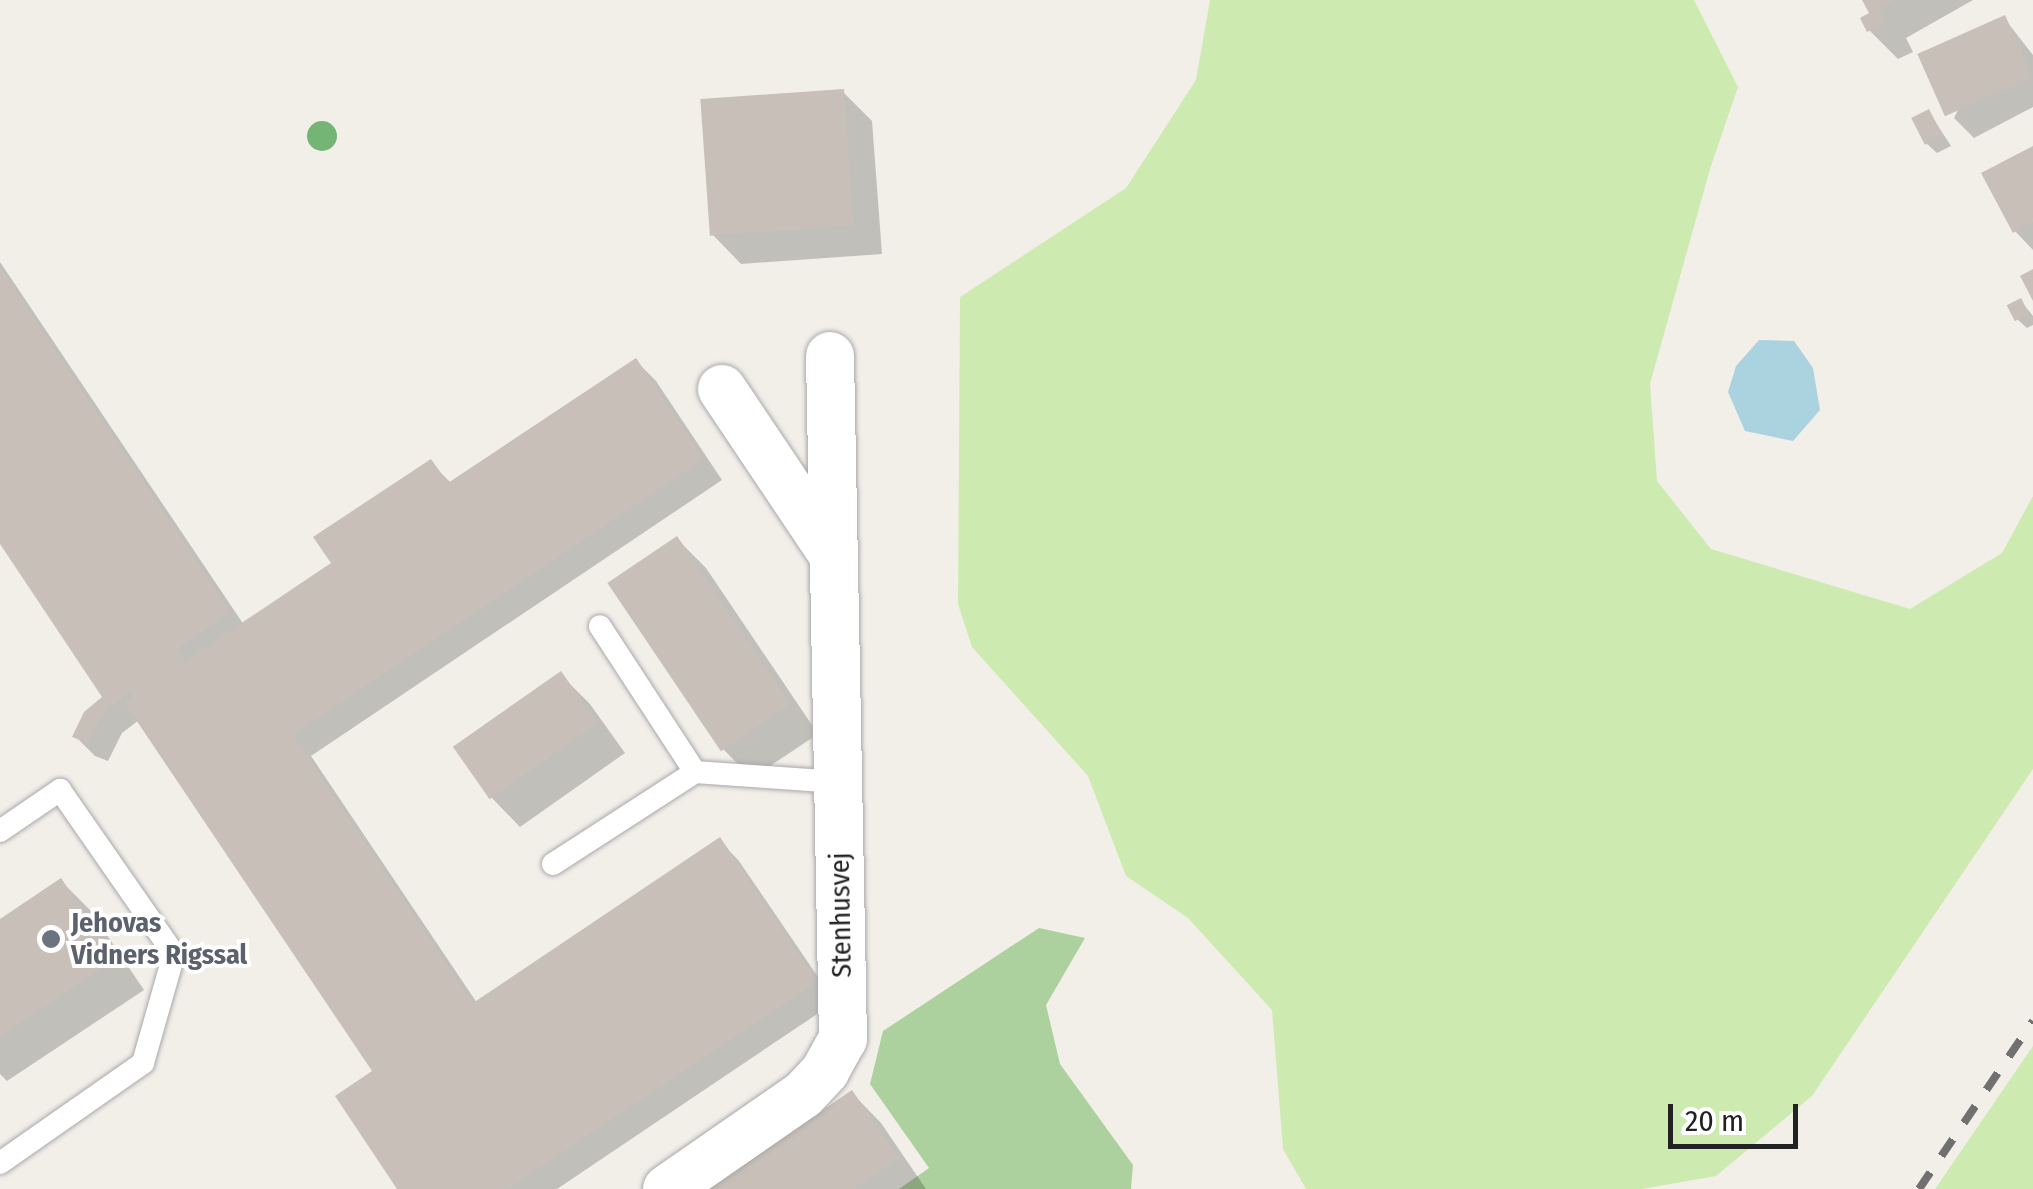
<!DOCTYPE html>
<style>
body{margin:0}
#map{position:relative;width:2033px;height:1189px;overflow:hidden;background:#f2efe9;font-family:"Fira Sans Condensed",sans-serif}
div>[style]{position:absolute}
.grass>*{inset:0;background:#cdebb0}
.forest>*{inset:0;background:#add19e}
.water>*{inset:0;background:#aad3df}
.shadow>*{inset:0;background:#0003}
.building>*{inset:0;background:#c7bfb8;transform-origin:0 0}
.roads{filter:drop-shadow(0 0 2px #a9a9a9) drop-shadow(0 0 2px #a9a9a9)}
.service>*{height:22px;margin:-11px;padding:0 11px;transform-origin:11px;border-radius:11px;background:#fff}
.minor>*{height:48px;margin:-24px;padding:0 24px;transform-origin:24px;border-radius:24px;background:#fff}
.rail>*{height:8px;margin-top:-4px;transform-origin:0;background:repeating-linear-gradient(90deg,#707070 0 20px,transparent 0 40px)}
.trees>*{width:30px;height:30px;margin:-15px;border-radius:50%;background:#74b475}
.dots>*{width:28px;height:28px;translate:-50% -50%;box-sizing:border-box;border:5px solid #fff;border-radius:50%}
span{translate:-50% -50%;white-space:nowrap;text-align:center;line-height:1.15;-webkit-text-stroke:8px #fff;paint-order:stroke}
.street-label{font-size:28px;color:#222}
.worship-label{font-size:28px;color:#5b616d;font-weight:700}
.left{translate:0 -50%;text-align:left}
.scale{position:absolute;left:1668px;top:1104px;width:130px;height:45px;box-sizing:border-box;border:5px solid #222;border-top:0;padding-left:12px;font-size:30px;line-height:35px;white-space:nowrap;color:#222;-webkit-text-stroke:8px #fff;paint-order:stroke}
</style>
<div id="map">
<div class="grass">
<i style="clip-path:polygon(1210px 0,1694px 0,1738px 87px,1710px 169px,1650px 384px,1657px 481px,1711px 549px,1910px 609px,2002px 553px,2033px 496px,2033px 769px,1812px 1096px,1716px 1176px,1642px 1189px,1306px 1189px,1283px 1149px,1272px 1010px,1188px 918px,1126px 876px,1088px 776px,972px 647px,958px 604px,960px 297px,1126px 188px,1196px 80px)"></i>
<i style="clip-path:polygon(2033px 1046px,2033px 1189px,1935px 1189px)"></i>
</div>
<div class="forest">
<i style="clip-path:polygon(1039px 928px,1085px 938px,1046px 1005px,1060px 1064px,1133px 1165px,1131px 1189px,899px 1189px,929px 1168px,870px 1084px,883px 1031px)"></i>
</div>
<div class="water">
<i style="clip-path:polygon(1759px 340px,1794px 341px,1813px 368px,1820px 410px,1793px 441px,1745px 431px,1728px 392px,1736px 366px)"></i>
</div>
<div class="shadow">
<i style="clip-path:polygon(1865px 0,1973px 0,1906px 38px,1913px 52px,1898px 59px,1869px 30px,1873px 14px)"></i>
<i style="clip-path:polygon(2004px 18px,2033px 55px,2033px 107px,1974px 138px,1954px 118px)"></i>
<i style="clip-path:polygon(843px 92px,872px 121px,882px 254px,741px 264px,712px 234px)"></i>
<i style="clip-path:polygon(1929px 112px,1951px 146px,1937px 153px,1927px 144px)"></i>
<i style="clip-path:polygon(2033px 149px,2033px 250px,2015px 231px)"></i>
<i style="clip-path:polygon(0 262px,244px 625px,335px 564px,430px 462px,452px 484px,636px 361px,656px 381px,722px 480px,311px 756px,477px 1003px,720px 841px,739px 861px,835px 1002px,557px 1189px,400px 1189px,375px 1072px,139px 720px,122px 733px,108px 761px,95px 756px,75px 736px,106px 698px,0 540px)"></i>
<i style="clip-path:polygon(2021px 301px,2033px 316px,2033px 325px,2027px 328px,2017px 319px)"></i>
<i style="clip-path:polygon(677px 539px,706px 568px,818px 734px,752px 778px,723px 749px)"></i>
<i style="clip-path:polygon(561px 675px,590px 704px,625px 753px,520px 827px,491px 797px)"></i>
<i style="clip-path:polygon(61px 881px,90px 910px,144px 990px,7px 1081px,0 1074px,0 922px)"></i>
<i style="clip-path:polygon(852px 1093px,881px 1123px,926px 1189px,712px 1189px)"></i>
</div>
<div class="building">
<i style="clip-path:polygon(1862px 0,1895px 0,1879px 8px,1886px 22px,1867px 32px,1860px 18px,1869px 13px)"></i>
<i style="left:2005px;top:15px;width:68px;height:96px;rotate:66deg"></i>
<i style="left:844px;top:89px;width:137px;height:144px;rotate:86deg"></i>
<i style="left:1929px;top:109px;width:30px;height:20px;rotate:63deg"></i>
<i style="clip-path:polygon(2033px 146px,2033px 222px,2013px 233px,1981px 173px)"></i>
<i style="clip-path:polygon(0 268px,231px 612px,177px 649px,185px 661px,331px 563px,313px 537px,431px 459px,448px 483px,636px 358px,704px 459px,293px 735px,473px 1003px,720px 837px,817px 982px,508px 1189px,397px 1189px,335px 1096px,372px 1071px,124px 702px,134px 696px,130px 692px,103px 713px,88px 743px,72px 737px,84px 712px,102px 697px,0 544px)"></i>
<i style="clip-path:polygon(2033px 269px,2033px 301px,2020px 276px)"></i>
<i style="left:2021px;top:298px;width:18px;height:16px;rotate:63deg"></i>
<i style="left:677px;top:536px;width:203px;height:84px;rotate:56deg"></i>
<i style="left:561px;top:671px;width:64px;height:132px;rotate:55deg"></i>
<i style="clip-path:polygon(61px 878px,116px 959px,0 1037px,0 919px)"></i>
<i style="clip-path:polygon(852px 1090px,899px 1158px,854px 1189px,707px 1189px)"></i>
</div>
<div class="roads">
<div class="service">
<i style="left:695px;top:772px;width:143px;rotate:4deg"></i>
<i style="left:0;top:831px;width:73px;rotate:-34.3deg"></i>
<i style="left:60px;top:790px;width:200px;rotate:55.2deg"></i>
<i style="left:174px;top:954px;width:113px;rotate:105.9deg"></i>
<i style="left:143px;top:1063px;width:174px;rotate:145deg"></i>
<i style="left:553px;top:864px;width:169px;rotate:-32.9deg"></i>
<i style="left:695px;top:772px;width:174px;rotate:-123.1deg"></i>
</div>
<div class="minor">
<i style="left:722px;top:389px;width:201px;rotate:56.2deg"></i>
<i style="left:667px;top:1189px;width:165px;rotate:-34.7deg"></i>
<i style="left:803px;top:1095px;width:33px;rotate:-47deg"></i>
<i style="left:825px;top:1071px;width:37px;rotate:-61deg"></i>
<i style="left:843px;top:1039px;width:683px;rotate:-91.09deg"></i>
</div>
</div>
<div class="rail">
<i style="left:1919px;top:1189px;width:203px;rotate:-55.8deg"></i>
</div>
<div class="trees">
<i style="left:322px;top:136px"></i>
</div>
<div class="dots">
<i style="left:51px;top:939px;background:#6b7280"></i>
</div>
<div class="street-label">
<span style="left:841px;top:915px;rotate:-91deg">Stenhusvej</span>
</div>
<div class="worship-label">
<span class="left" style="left:71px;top:939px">Jehovas<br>Vidners Rigssal</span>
</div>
<div class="scale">20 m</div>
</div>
